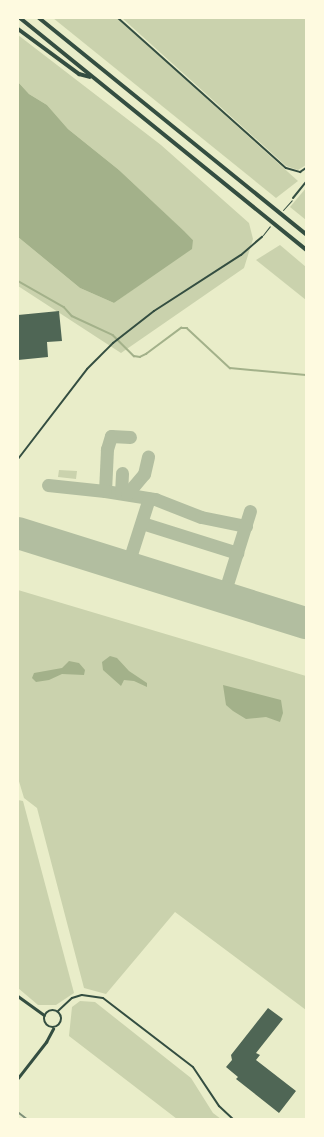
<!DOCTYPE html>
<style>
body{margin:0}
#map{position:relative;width:324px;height:1137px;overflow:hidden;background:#e9edc9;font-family:Mulish,sans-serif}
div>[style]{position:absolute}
.green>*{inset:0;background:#cad2ad}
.water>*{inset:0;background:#a3b18a}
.stream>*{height:1.5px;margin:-0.75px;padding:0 0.75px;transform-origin:0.75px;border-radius:0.75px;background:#a3b18a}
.taxiway>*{height:13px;margin:-6.5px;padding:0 6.5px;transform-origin:6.5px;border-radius:6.5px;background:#b2bea0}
.runway>*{height:32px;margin:-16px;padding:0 16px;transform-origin:16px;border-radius:16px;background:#b2bea0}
.building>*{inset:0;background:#4f6655}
.path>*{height:1px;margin:-0.5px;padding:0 0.5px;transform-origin:0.5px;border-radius:0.5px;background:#344e41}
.minor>*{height:2px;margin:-1px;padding:0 1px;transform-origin:1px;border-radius:1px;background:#344e41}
.tertiary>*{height:2.5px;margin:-1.25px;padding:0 1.25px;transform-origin:1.25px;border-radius:1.25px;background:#344e41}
.tertiary>.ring{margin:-1.25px;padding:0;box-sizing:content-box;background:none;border:2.5px solid #344e41;border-radius:50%}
.motorway>*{height:4px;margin:-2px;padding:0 2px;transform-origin:2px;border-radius:2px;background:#344e41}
.rail>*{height:1.5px;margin:-0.75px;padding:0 0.75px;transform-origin:0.75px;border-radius:0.75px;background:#7c8e77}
span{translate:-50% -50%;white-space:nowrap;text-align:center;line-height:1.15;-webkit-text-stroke:4px #fefae0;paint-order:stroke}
.frame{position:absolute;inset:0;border:19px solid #fefae0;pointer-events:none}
</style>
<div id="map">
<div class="green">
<i style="clip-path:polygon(53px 18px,117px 18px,298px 181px,276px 198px)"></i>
<i style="clip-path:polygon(122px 18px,306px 18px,306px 165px,298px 170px,286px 166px)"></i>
<i style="clip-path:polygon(18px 35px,161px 145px,249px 223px,253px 239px,244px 268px,121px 353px,18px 286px,18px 237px,80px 288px,114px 303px,153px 275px,193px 240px,119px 170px,68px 129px,47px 105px,29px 94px,18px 82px)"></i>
<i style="clip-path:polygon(306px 188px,306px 220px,290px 207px)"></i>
<i style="clip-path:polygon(280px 245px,306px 267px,306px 300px,256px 260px)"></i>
<i style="clip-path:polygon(59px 470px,77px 471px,76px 479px,58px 477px)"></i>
<i style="clip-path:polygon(18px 590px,306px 676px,306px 1010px,175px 912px,106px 994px,84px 988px,37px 808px,24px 798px,18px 778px)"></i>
<i style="clip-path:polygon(18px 800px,23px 801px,74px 993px,56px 1005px,38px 1005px,18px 988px)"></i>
<i style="clip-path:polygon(80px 1001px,95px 1002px,191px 1078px,213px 1113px,221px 1119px,177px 1119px,69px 1036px,72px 1007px)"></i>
</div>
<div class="water">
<i style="clip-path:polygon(18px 82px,29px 94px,47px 105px,68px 129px,119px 170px,184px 231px,193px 240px,192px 249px,114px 303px,80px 288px,18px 237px)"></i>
<i style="clip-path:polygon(110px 656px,117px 658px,129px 671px,147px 683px,147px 687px,134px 681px,124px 680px,121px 686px,103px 670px,102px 662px)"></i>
<i style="clip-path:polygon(69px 661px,79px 663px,85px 670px,84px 675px,62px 674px,49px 680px,36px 682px,32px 678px,34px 673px,62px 668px)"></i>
<i style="clip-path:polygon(223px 685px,281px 700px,283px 713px,280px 722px,266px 717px,246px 719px,233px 711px,226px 705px)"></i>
</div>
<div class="stream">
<i style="left:18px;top:281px;width:53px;rotate:29.5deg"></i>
<i style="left:64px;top:307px;width:12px;rotate:48deg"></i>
<i style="left:72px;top:316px;width:45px;rotate:24.9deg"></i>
<i style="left:113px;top:335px;width:30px;rotate:45deg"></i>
<i style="left:134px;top:356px;width:6px;rotate:9deg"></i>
<i style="left:140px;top:357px;width:7px;rotate:-27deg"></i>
<i style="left:146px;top:354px;width:44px;rotate:-36.6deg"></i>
<i style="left:181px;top:328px;width:6px"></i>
<i style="left:187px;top:328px;width:59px;rotate:42.9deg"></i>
<i style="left:230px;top:368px;width:76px;rotate:5.3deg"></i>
</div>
<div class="taxiway">
<i style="left:130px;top:437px;width:19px;rotate:-177deg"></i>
<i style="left:111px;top:436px;width:14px;rotate:107deg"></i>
<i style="left:107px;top:449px;width:42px;rotate:92.7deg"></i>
<i style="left:105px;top:491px;width:51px;rotate:9.1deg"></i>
<i style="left:155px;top:499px;width:49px;rotate:21.4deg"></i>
<i style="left:201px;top:517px;width:46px;rotate:11.3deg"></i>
<i style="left:48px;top:485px;width:57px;rotate:6deg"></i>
<i style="left:121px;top:493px;width:20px;rotate:-87deg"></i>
<i style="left:127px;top:494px;width:26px;rotate:-50deg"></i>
<i style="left:144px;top:474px;width:18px;rotate:-77deg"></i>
<i style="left:142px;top:523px;width:100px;rotate:17.5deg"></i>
<i style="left:127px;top:567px;width:72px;rotate:-72.3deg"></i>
<i style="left:223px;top:597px;width:90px;rotate:-72.6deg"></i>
</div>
<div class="runway">
<i style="left:18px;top:533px;width:302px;rotate:17.4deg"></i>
</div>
<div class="building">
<i style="clip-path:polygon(59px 311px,62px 341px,47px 342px,48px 357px,18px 360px,18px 315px)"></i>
<i style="clip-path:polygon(268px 1008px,283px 1019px,256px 1053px,260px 1055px,256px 1060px,296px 1091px,279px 1113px,236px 1079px,238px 1077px,226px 1067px,232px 1060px,231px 1055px)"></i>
</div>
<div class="path">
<i style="left:283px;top:210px;width:13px;rotate:-48deg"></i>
<i style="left:263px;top:235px;width:11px;rotate:-52deg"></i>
</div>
<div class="minor">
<i style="left:118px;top:18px;width:225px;rotate:41.8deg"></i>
<i style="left:286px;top:168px;width:15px;rotate:16deg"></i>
<i style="left:300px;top:172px;width:7px;rotate:-34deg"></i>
<i style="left:293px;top:198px;width:21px;rotate:-51deg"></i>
<i style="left:18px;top:459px;width:113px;rotate:-52.5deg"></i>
<i style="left:87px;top:369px;width:37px;rotate:-45deg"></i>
<i style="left:113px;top:343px;width:52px;rotate:-38deg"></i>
<i style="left:154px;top:311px;width:103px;rotate:-32.8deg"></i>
<i style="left:241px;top:255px;width:28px;rotate:-41deg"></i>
<i style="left:58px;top:1011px;width:19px;rotate:-43deg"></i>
<i style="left:72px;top:998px;width:10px;rotate:-17deg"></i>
<i style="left:82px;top:995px;width:21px;rotate:8deg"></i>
<i style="left:103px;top:998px;width:113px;rotate:37.5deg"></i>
<i style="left:193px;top:1067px;width:47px;rotate:56.3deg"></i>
<i style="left:219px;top:1106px;width:19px;rotate:43deg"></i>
</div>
<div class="tertiary">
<i style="left:18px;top:996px;width:32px;rotate:36deg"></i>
<i class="ring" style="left:44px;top:1010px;width:15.5px;height:15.5px"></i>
<i style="left:18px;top:1078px;width:46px;rotate:-52.1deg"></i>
<i style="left:46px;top:1042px;width:15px;rotate:-62deg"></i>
</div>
<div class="motorway">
<i style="left:20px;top:18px;width:368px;rotate:39deg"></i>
<i style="left:39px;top:18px;width:343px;rotate:39deg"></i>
<i style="left:18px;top:29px;width:76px;rotate:36.4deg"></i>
<i style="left:79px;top:74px;width:11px;rotate:15deg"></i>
</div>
<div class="rail">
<i style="left:18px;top:1112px;width:11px;rotate:38deg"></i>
</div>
<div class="frame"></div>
</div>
